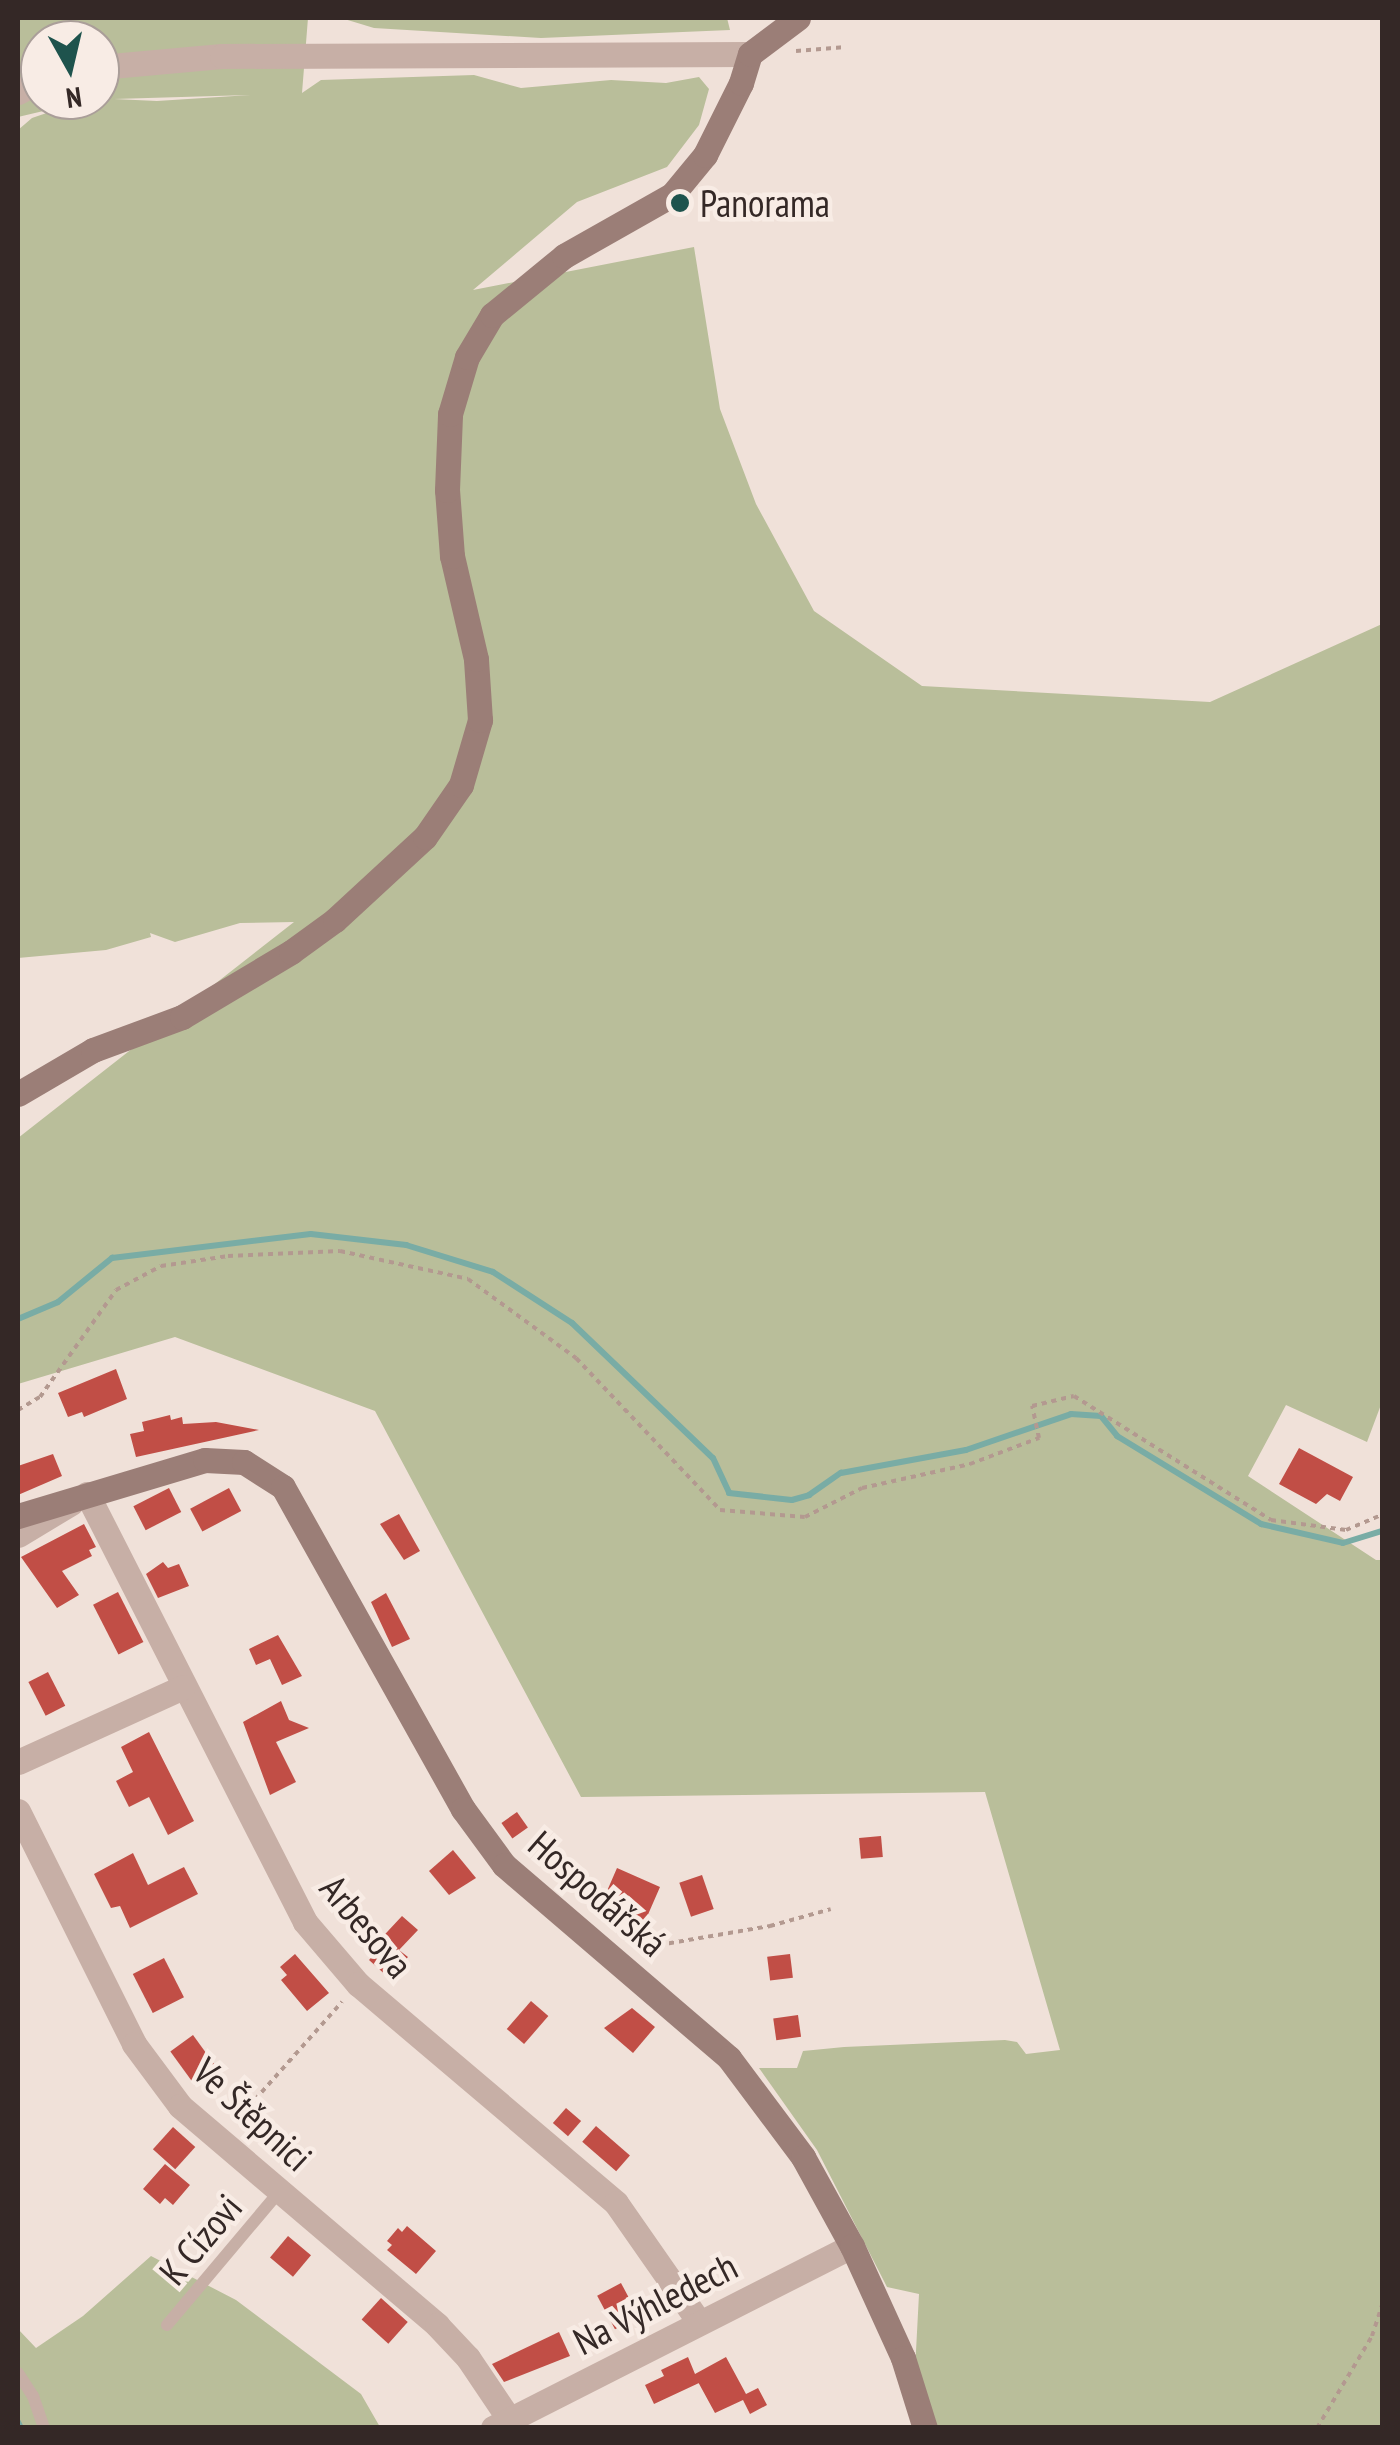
<!DOCTYPE html>
<meta charset="utf-8">
<style>
body{margin:0}
#map{position:relative;width:1400px;height:2445px;overflow:hidden;background:#f0e1d9;font-family:"PT Sans Narrow",sans-serif}
div>[style]{position:absolute}
.green>*{inset:0;background:#b9be9a}
.stream>*{height:6px;margin:-3px;padding:0 3px;transform-origin:3px;border-radius:3px;background:#79aca5}
.building>*{inset:0;background:#c14e46;transform-origin:0 0}
.path>*{height:4px;margin-top:-2px;transform-origin:0;background:repeating-linear-gradient(90deg,#b39990 0 5px,transparent 0 10px)}
.lane>*{height:12px;margin:-6px;padding:0 6px;transform-origin:6px;border-radius:6px;background:#c7afa6}
.street>*{height:25px;margin:-12.5px;padding:0 12.5px;transform-origin:12.5px;border-radius:12.5px;background:#c7afa6}
.secondary>*{height:25px;margin:-12.5px;padding:0 12.5px;transform-origin:12.5px;border-radius:12.5px;background:#9b7e77}
.dots>*{width:28px;height:28px;translate:-50% -50%;box-sizing:border-box;border:5px solid #f8ece5;border-radius:50%}
span{translate:-50% -50%;white-space:nowrap;text-align:center;line-height:1.15;-webkit-text-stroke:9px #f8ece5;paint-order:stroke}
.poi-label{font-size:38px;color:#342826}
.left{translate:0 -50%;text-align:left}
.street-label{font-size:38px;color:#342826}
.frame{position:absolute;inset:0;border:20px solid #342826;pointer-events:none}
.north{position:absolute;left:20px;top:20px;width:100px;height:100px;box-sizing:border-box;background:#f8ece5;border:2px solid #aa9e99;border-radius:50%;rotate:172deg;font-size:28px;font-weight:700;line-height:40px;text-align:center;color:#342826}
.north::after{content:'';display:block;margin:auto;width:35px;height:45px;background:#1e534d;clip-path:polygon(50% 0,100% 100%,50% 72%,0 100%)}
</style>
<div id="map">
<div class="green">
<i style="clip-path:polygon(evenodd,18px 18px,308px 18px,302px 93px,321px 80px,474px 75px,521px 88px,611px 80px,666px 83px,699px 77px,709px 89px,699px 125px,667px 167px,577px 202px,473px 290px,694px 247px,720px 409px,756px 504px,814px 611px,922px 686px,1210px 702px,1382px 624px,1382px 1402px,1367px 1442px,1286px 1405px,1248px 1476px,1376px 1560px,1382px 1560px,1382px 2427px,912px 2427px,919px 2294px,887px 2287px,817px 2150px,759px 2068px,797px 2068px,803px 2051px,844px 2047px,1005px 2040px,1017px 2042px,1026px 2054px,1060px 2050px,985px 1792px,581px 1797px,375px 1411px,175px 1337px,18px 1384px,18px 1138px,294px 922px,240px 923px,175px 942px,150px 933px,151px 937px,106px 950px,18px 958px,18px 130px,32px 118px,73px 104px,18px 117px,18px 18px,40px 40px,100px 40px,100px 100px,40px 100px,40px 40px,18px 18px,250px 95px,157px 101px,114px 99px,249px 95px,250px 95px)"></i>
<i style="clip-path:polygon(341px 18px,727px 18px,730px 30px,541px 38px,374px 28px)"></i>
<i style="clip-path:polygon(151px 2256px,236px 2300px,361px 2394px,380px 2427px,18px 2427px,18px 2329px,36px 2348px,83px 2316px)"></i>
</div>
<div class="stream">
<i style="left:18px;top:1319px;width:43px;rotate:-23deg"></i>
<i style="left:58px;top:1302px;width:70px;rotate:-39.2deg"></i>
<i style="left:112px;top:1258px;width:200px;rotate:-6.9deg"></i>
<i style="left:311px;top:1234px;width:96px;rotate:6.6deg"></i>
<i style="left:406px;top:1245px;width:91px;rotate:17.2deg"></i>
<i style="left:493px;top:1272px;width:94px;rotate:32.8deg"></i>
<i style="left:572px;top:1323px;width:195px;rotate:43.8deg"></i>
<i style="left:713px;top:1458px;width:38px;rotate:65deg"></i>
<i style="left:729px;top:1493px;width:63px;rotate:6.3deg"></i>
<i style="left:792px;top:1500px;width:18px;rotate:-16deg"></i>
<i style="left:809px;top:1495px;width:39px;rotate:-35deg"></i>
<i style="left:841px;top:1473px;width:127px;rotate:-10.4deg"></i>
<i style="left:966px;top:1450px;width:111px;rotate:-18.9deg"></i>
<i style="left:1071px;top:1414px;width:30px;rotate:4deg"></i>
<i style="left:1101px;top:1416px;width:26px;rotate:51deg"></i>
<i style="left:1117px;top:1436px;width:169px;rotate:31.4deg"></i>
<i style="left:1261px;top:1524px;width:84px;rotate:13deg"></i>
<i style="left:1343px;top:1543px;width:41px;rotate:-17.1deg"></i>
<i style="left:18px;top:2422px;width:7px;rotate:63deg"></i>
</div>
<div class="building">
<i style="clip-path:polygon(116px 1369px,127px 1399px,84px 1417px,82px 1412px,68px 1417px,58px 1393px)"></i>
<i style="clip-path:polygon(170px 1415px,171px 1420px,182px 1417px,183px 1424px,216px 1422px,259px 1430px,136px 1457px,130px 1434px,144px 1431px,142px 1422px)"></i>
<i style="clip-path:polygon(1299px 1448px,1353px 1477px,1340px 1501px,1327px 1494px,1316px 1504px,1279px 1484px)"></i>
<i style="clip-path:polygon(53px 1454px,62px 1476px,18px 1495px,18px 1466px)"></i>
<i style="left:169px;top:1488px;width:27px;height:40px;rotate:63deg"></i>
<i style="left:229px;top:1488px;width:26px;height:44px;rotate:62deg"></i>
<i style="clip-path:polygon(399px 1514px,420px 1551px,404px 1560px,380px 1524px)"></i>
<i style="clip-path:polygon(84px 1524px,96px 1547px,89px 1550px,92px 1556px,62px 1571px,79px 1595px,57px 1608px,21px 1557px)"></i>
<i style="clip-path:polygon(163px 1562px,168px 1568px,179px 1564px,189px 1586px,158px 1598px,146px 1574px)"></i>
<i style="left:118px;top:1592px;width:56px;height:28px;rotate:63deg"></i>
<i style="clip-path:polygon(386px 1593px,410px 1639px,392px 1647px,371px 1602px)"></i>
<i style="clip-path:polygon(278px 1635px,302px 1676px,282px 1685px,270px 1659px,256px 1665px,249px 1649px)"></i>
<i style="left:48px;top:1672px;width:38px;height:22px;rotate:63deg"></i>
<i style="clip-path:polygon(281px 1701px,289px 1720px,309px 1728px,276px 1742px,296px 1782px,270px 1795px,243px 1722px)"></i>
<i style="clip-path:polygon(149px 1732px,194px 1821px,168px 1835px,149px 1797px,129px 1807px,116px 1781px,133px 1772px,121px 1747px)"></i>
<i style="left:517px;top:1812px;width:19px;height:19px;rotate:55deg"></i>
<i style="left:881px;top:1836px;width:21px;height:22px;rotate:85deg"></i>
<i style="clip-path:polygon(453px 1850px,476px 1878px,449px 1895px,429px 1871px)"></i>
<i style="clip-path:polygon(133px 1853px,148px 1885px,184px 1867px,198px 1894px,130px 1928px,120px 1906px,111px 1908px,94px 1874px)"></i>
<i style="clip-path:polygon(617px 1868px,660px 1887px,643px 1926px,624px 1918px,631px 1902px,607px 1891px)"></i>
<i style="left:702px;top:1875px;width:36px;height:24px;rotate:71deg"></i>
<i style="clip-path:polygon(402px 1916px,418px 1930px,399px 1950px,408px 1957px,389px 1978px,369px 1960px,378px 1950px,374px 1946px)"></i>
<i style="clip-path:polygon(295px 1954px,329px 1993px,307px 2011px,281px 1980px,287px 1975px,280px 1967px)"></i>
<i style="left:790px;top:1954px;width:24px;height:23px;rotate:83deg"></i>
<i style="left:164px;top:1958px;width:44px;height:35px;rotate:63deg"></i>
<i style="left:531px;top:2001px;width:23px;height:37px;rotate:41deg"></i>
<i style="clip-path:polygon(632px 2008px,655px 2027px,633px 2053px,604px 2028px)"></i>
<i style="left:798px;top:2015px;width:22px;height:25px;rotate:82deg"></i>
<i style="left:193px;top:2035px;width:42px;height:28px;rotate:54deg"></i>
<i style="left:566px;top:2108px;width:20px;height:20px;rotate:41deg"></i>
<i style="left:596px;top:2126px;width:45px;height:21px;rotate:41deg"></i>
<i style="left:173px;top:2127px;width:30px;height:30px;rotate:42deg"></i>
<i style="clip-path:polygon(165px 2164px,190px 2185px,173px 2205px,165px 2198px,160px 2204px,143px 2189px)"></i>
<i style="clip-path:polygon(407px 2226px,436px 2251px,416px 2274px,387px 2250px,392px 2245px,387px 2241px,398px 2228px,402px 2232px)"></i>
<i style="left:288px;top:2236px;width:30px;height:28px;rotate:40deg"></i>
<i style="left:621px;top:2283px;width:38px;height:27px;rotate:62deg"></i>
<i style="left:381px;top:2298px;width:36px;height:29px;rotate:42deg"></i>
<i style="clip-path:polygon(559px 2332px,570px 2356px,504px 2382px,492px 2364px)"></i>
<i style="clip-path:polygon(688px 2357px,695px 2374px,726px 2357px,746px 2394px,758px 2388px,767px 2405px,750px 2414px,743px 2400px,715px 2413px,697px 2380px,699px 2383px,654px 2404px,645px 2385px,664px 2376px,661px 2370px)"></i>
</div>
<div class="path">
<i style="left:796px;top:51px;width:50px;rotate:-4.6deg"></i>
<i style="left:18px;top:1410px;width:26px;rotate:-31deg"></i>
<i style="left:40px;top:1397px;width:131px;rotate:-54.6deg"></i>
<i style="left:116px;top:1290px;width:51px;rotate:-28.1deg"></i>
<i style="left:161px;top:1266px;width:68px;rotate:-8.5deg"></i>
<i style="left:228px;top:1256px;width:112px;rotate:-2.6deg"></i>
<i style="left:340px;top:1251px;width:131px;rotate:12.3deg"></i>
<i style="left:468px;top:1279px;width:134px;rotate:36.2deg"></i>
<i style="left:576px;top:1358px;width:209px;rotate:46.5deg"></i>
<i style="left:720px;top:1510px;width:85px;rotate:4.7deg"></i>
<i style="left:805px;top:1517px;width:64px;rotate:-27deg"></i>
<i style="left:862px;top:1488px;width:111px;rotate:-12.5deg"></i>
<i style="left:970px;top:1464px;width:74px;rotate:-20.6deg"></i>
<i style="left:1039px;top:1438px;width:33px;rotate:-102deg"></i>
<i style="left:1032px;top:1406px;width:43px;rotate:-13.4deg"></i>
<i style="left:1074px;top:1396px;width:233px;rotate:32.2deg"></i>
<i style="left:1271px;top:1520px;width:76px;rotate:7.6deg"></i>
<i style="left:1346px;top:1530px;width:39px;rotate:-23deg"></i>
<i style="left:642px;top:1954px;width:19px;rotate:-28deg"></i>
<i style="left:659px;top:1945px;width:113px;rotate:-9.7deg"></i>
<i style="left:770px;top:1926px;width:63px;rotate:-15.6deg"></i>
<i style="left:235px;top:2122px;width:161px;rotate:-48.3deg"></i>
<i style="left:1317px;top:2428px;width:107px;rotate:-59.1deg"></i>
<i style="left:1372px;top:2336px;width:33px;rotate:-72deg"></i>
</div>
<div class="lane">
<i style="left:167px;top:2325px;width:175px;rotate:-49.9deg"></i>
<i style="left:18px;top:2373px;width:27px;rotate:57deg"></i>
<i style="left:33px;top:2396px;width:34px;rotate:71deg"></i>
</div>
<div class="street">
<i style="left:100px;top:67px;width:122px;rotate:-5.2deg"></i>
<i style="left:222px;top:56px;width:528px;rotate:-0.22deg"></i>
<i style="left:18px;top:92px;width:25px;rotate:-29deg"></i>
<i style="left:87px;top:1494px;width:480px;rotate:63deg"></i>
<i style="left:305px;top:1922px;width:82px;rotate:49.5deg"></i>
<i style="left:358px;top:1984px;width:338px;rotate:40.3deg"></i>
<i style="left:616px;top:2203px;width:145px;rotate:55.1deg"></i>
<i style="left:18px;top:1535px;width:62px;rotate:-31.1deg"></i>
<i style="left:18px;top:1762px;width:181px;rotate:-24.4deg"></i>
<i style="left:18px;top:1811px;width:260px;rotate:63.5deg"></i>
<i style="left:134px;top:2044px;width:77px;rotate:53.4deg"></i>
<i style="left:180px;top:2106px;width:338px;rotate:40.4deg"></i>
<i style="left:437px;top:2325px;width:45px;rotate:46.8deg"></i>
<i style="left:468px;top:2358px;width:73px;rotate:56.1deg"></i>
<i style="left:493px;top:2428px;width:402px;rotate:-26.9deg"></i>
</div>
<div class="secondary">
<i style="left:18px;top:1094px;width:87px;rotate:-30.4deg"></i>
<i style="left:93px;top:1050px;width:95px;rotate:-20.3deg"></i>
<i style="left:182px;top:1017px;width:127px;rotate:-30.8deg"></i>
<i style="left:291px;top:952px;width:54px;rotate:-36deg"></i>
<i style="left:335px;top:920px;width:122px;rotate:-42.7deg"></i>
<i style="left:425px;top:837px;width:63px;rotate:-55.3deg"></i>
<i style="left:461px;top:785px;width:68px;rotate:-73.7deg"></i>
<i style="left:480px;top:720px;width:61px;rotate:-93.8deg"></i>
<i style="left:476px;top:659px;width:106px;rotate:-103.1deg"></i>
<i style="left:452px;top:556px;width:66px;rotate:-94.3deg"></i>
<i style="left:447px;top:490px;width:76px;rotate:-87.7deg"></i>
<i style="left:450px;top:414px;width:59px;rotate:-73.4deg"></i>
<i style="left:467px;top:357px;width:49px;rotate:-59.2deg"></i>
<i style="left:492px;top:315px;width:93px;rotate:-39.3deg"></i>
<i style="left:564px;top:256px;width:124px;rotate:-29.5deg"></i>
<i style="left:672px;top:195px;width:52px;rotate:-50.5deg"></i>
<i style="left:705px;top:155px;width:80px;rotate:-63.4deg"></i>
<i style="left:741px;top:83px;width:30px;rotate:-73deg"></i>
<i style="left:750px;top:54px;width:60px;rotate:-36.9deg"></i>
<i style="left:18px;top:1516px;width:195px;rotate:-16.7deg"></i>
<i style="left:205px;top:1460px;width:39px;rotate:3deg"></i>
<i style="left:244px;top:1462px;width:46px;rotate:32.7deg"></i>
<i style="left:283px;top:1487px;width:369px;rotate:60.8deg"></i>
<i style="left:463px;top:1809px;width:69px;rotate:53.8deg"></i>
<i style="left:504px;top:1865px;width:296px;rotate:40.6deg"></i>
<i style="left:729px;top:2058px;width:124px;rotate:53.2deg"></i>
<i style="left:803px;top:2157px;width:102px;rotate:61.2deg"></i>
<i style="left:852px;top:2246px;width:123px;rotate:65.5deg"></i>
<i style="left:903px;top:2358px;width:73px;rotate:72.6deg"></i>
</div>
<div class="dots">
<i style="left:680px;top:203px;background:#1e534d"></i>
</div>
<div class="poi-label">
<span class="left" style="left:700px;top:203px">Panorama</span>
</div>
<div class="street-label">
<span style="left:598px;top:1893px;rotate:41deg">Hospodářská</span>
<span style="left:367px;top:1926px;rotate:50deg">Arbesova</span>
<span style="left:253px;top:2114px;rotate:43deg">Ve Štěpnici</span>
<span style="left:200px;top:2239px;rotate:-50deg">K Cízovi</span>
<span style="left:655px;top:2303px;rotate:-27deg">Na Výhledech</span>
</div>
<div class="frame"></div>
<div class="north">N</div>
</div>
